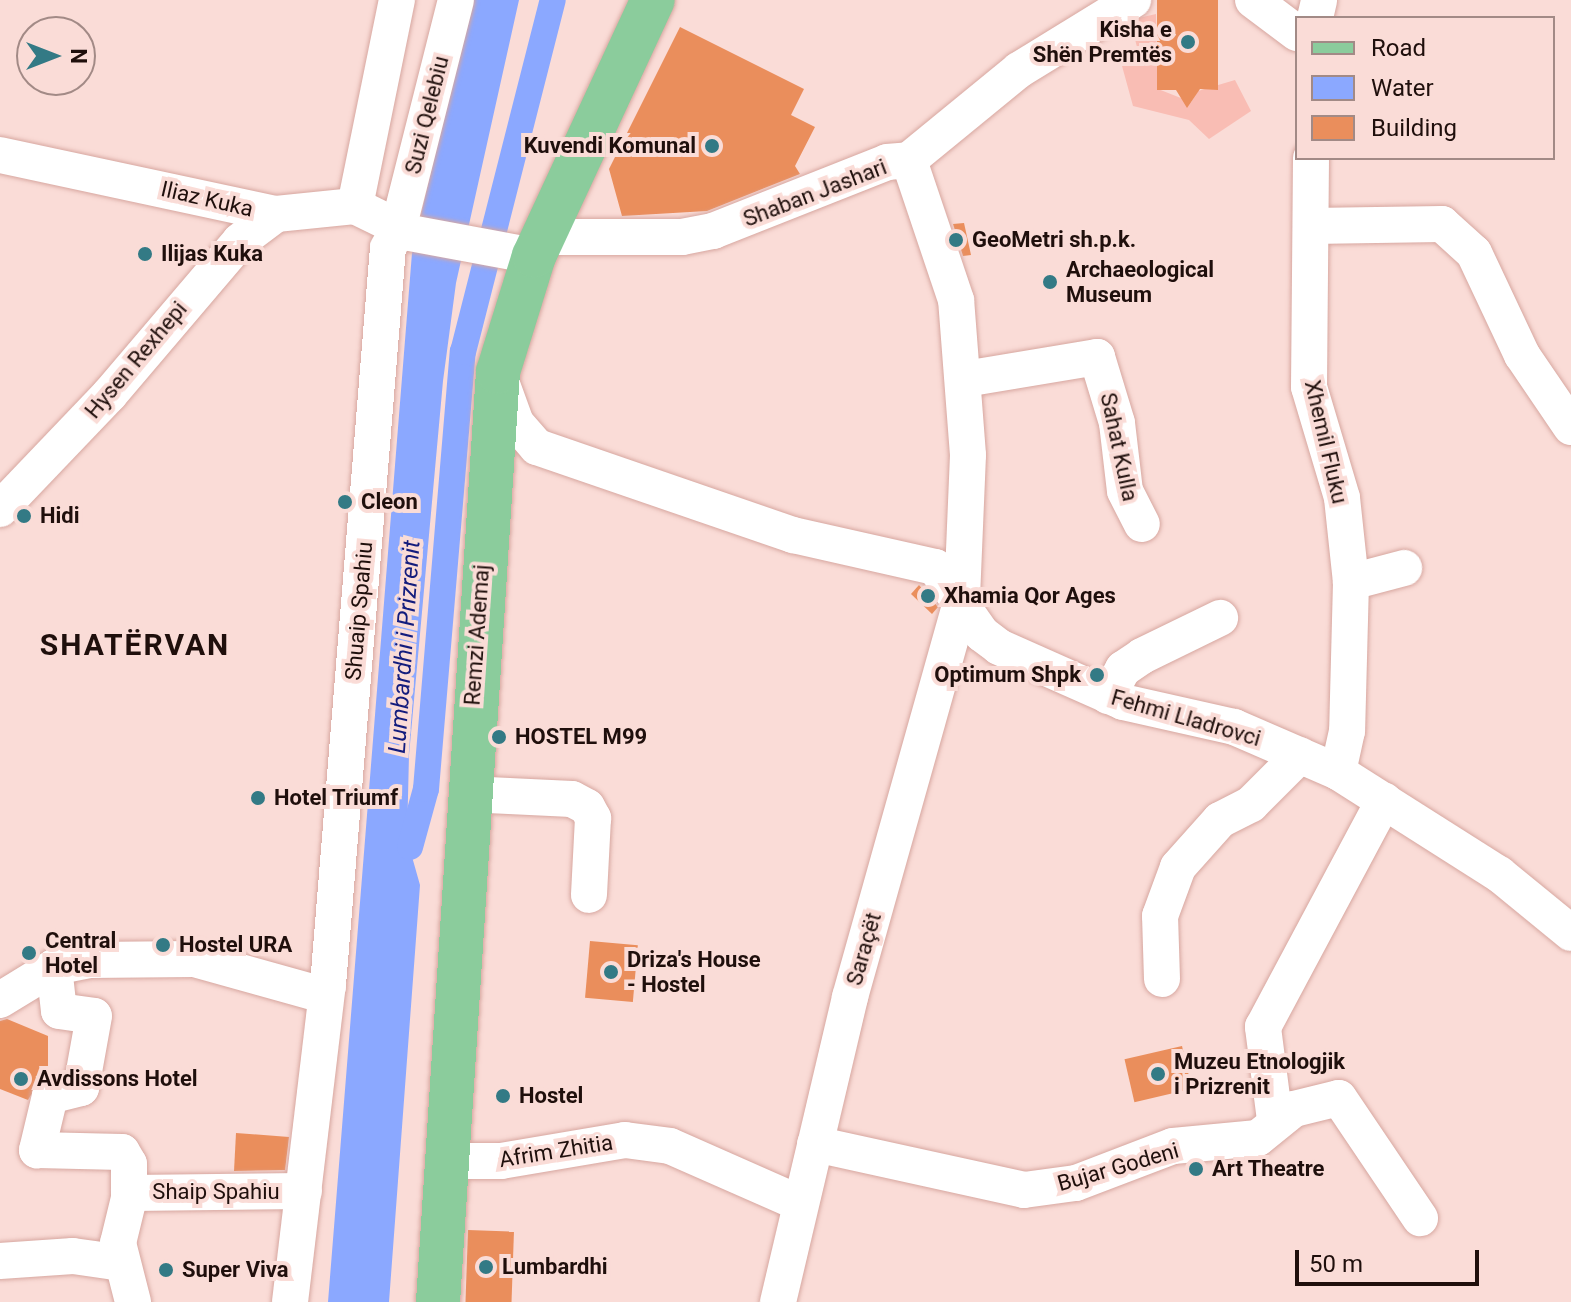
<!DOCTYPE html>
<meta charset="utf-8">
<style>
body{margin:0}
#map{position:relative;width:1571px;height:1302px;overflow:hidden;background:#fadcd7;font-family:Roboto,sans-serif}
div>[style]{position:absolute}
.green>*{inset:0;background:#f9bdb4}
.water>*{inset:0;background:#8ba8ff}
.canal>*{height:26px;margin:-13px;padding:0 13px;transform-origin:13px;border-radius:13px;background:#8ba8ff}
.building>*{inset:0;background:#ea8e5c;transform-origin:0 0}
.roads{filter:drop-shadow(0 0 2px #d7a7a0) drop-shadow(0 0 2px #d7a7a0)}
.minor>*{height:36px;margin:-18px;padding:0 18px;transform-origin:18px;border-radius:18px;background:#fff}
.major>*{height:44px;margin:-22px;padding:0 22px;transform-origin:22px;border-radius:22px;background:#8bcc9c}
.dots>*{width:22px;height:22px;translate:-50% -50%;box-sizing:border-box;border:4px solid #fadcd7;border-radius:50%}
span{translate:-50% -50%;white-space:nowrap;text-align:center;line-height:1.15;-webkit-text-stroke:8px #fadcd7;paint-order:stroke}
.poi-label{font-size:22px;color:#1f0f0c;font-weight:700}
.right{translate:-100% -50%;text-align:right}
.left{translate:0 -50%;text-align:left}
.street-label{font-size:22px;color:#1f0f0c}
.water-label{font-size:24px;color:#131c7d;font-style:italic}
.district-label{font-size:30px;color:#1f0f0c;font-weight:700;letter-spacing:2px}
.legend{position:absolute;left:1295px;top:16px;width:260px;height:144px;box-sizing:border-box;background:#fadcd7;border:2px solid #a28a86;margin:0;padding:10px 14px;list-style:none;font-size:24px;color:#1f0f0c}
.legend li{display:flex;align-items:center;gap:16px;height:40px}
.legend b{width:40px;border:2px solid #a28a86}
.north{position:absolute;left:16px;top:16px;width:80px;height:80px;box-sizing:border-box;background:#fadcd7;border:2px solid #a28a86;border-radius:50%;rotate:90deg;font-size:22px;font-weight:700;line-height:32px;text-align:center;color:#1f0f0c}
.north::after{content:'';display:block;margin:auto;width:28px;height:36px;background:#337a85;clip-path:polygon(50% 0,100% 100%,50% 72%,0 100%)}
.scale{position:absolute;left:1295px;top:1250px;width:184px;height:36px;box-sizing:border-box;border:4px solid #1f0f0c;border-top:0;padding-left:10px;font-size:24px;line-height:28px;white-space:nowrap;color:#1f0f0c;-webkit-text-stroke:6px #fadcd7;paint-order:stroke}
</style>
<div id="map">
<div class="green">
<i style="clip-path:polygon(1156px 14px,1158px 89px,1191px 102px,1198px 91px,1235px 80px,1251px 111px,1209px 139px,1189px 120px,1133px 106px,1119px 55px,1137px 47px,1130px 20px)"></i>
</div>
<div class="water">
<i style="clip-path:polygon(471px 0,519px 0,456px 283px,443px 381px,409px 755px,407px 839px,420px 885px,389px 1302px,328px 1302px,412px 253px)"></i>
</div>
<div class="canal">
<i style="left:410px;top:847px;width:60px;rotate:-74.6deg"></i>
<i style="left:426px;top:789px;width:439px;rotate:-85.2deg"></i>
<i style="left:463px;top:352px;width:363px;rotate:-75.7deg"></i>
</div>
<div class="building">
<i style="clip-path:polygon(1157px 0,1218px 0,1218px 90px,1200px 89px,1187px 108px,1176px 90px,1157px 90px)"></i>
<i style="clip-path:polygon(680px 27px,804px 89px,791px 115px,815px 127px,795px 166px,800px 174px,707px 211px,622px 216px,609px 169px)"></i>
<i style="clip-path:polygon(964px 223px,971px 255px,963px 256px,953px 224px)"></i>
<i style="clip-path:polygon(919px 585px,938px 607px,932px 614px,911px 594px)"></i>
<i style="left:590px;top:941px;width:48px;height:57px;rotate:5deg"></i>
<i style="clip-path:polygon(7px 1019px,48px 1036px,48px 1066px,28px 1100px,0 1089px,0 1021px)"></i>
<i style="left:1182px;top:1046px;width:44px;height:59px;rotate:77deg"></i>
<i style="clip-path:polygon(236px 1133px,289px 1137px,285px 1170px,234px 1171px)"></i>
<i style="left:468px;top:1230px;width:46px;height:72px;rotate:2deg"></i>
</div>
<div class="roads">
<div class="minor">
<i style="left:1253px;top:0;width:55px;rotate:36.9deg"></i>
<i style="left:1315px;top:18px;width:18px;rotate:-77deg"></i>
<i style="left:0;top:155px;width:282px;rotate:12.1deg"></i>
<i style="left:276px;top:214px;width:79px;rotate:-5.8deg"></i>
<i style="left:355px;top:206px;width:61px;rotate:26.1deg"></i>
<i style="left:410px;top:233px;width:126px;rotate:10.5deg"></i>
<i style="left:1311px;top:158px;width:229px;rotate:90.5deg"></i>
<i style="left:1309px;top:387px;width:116px;rotate:73.4deg"></i>
<i style="left:1342px;top:498px;width:84px;rotate:83.9deg"></i>
<i style="left:1351px;top:582px;width:149px;rotate:91.5deg"></i>
<i style="left:1347px;top:731px;width:42px;rotate:102.4deg"></i>
<i style="left:355px;top:206px;width:210px;rotate:-78.5deg"></i>
<i style="left:1311px;top:226px;width:131px;rotate:-0.9deg"></i>
<i style="left:1442px;top:224px;width:43px;rotate:42.2deg"></i>
<i style="left:1474px;top:253px;width:113px;rotate:64.8deg"></i>
<i style="left:1522px;top:355px;width:87px;rotate:55.8deg"></i>
<i style="left:542px;top:237px;width:140px"></i>
<i style="left:682px;top:237px;width:32px;rotate:-11deg"></i>
<i style="left:713px;top:231px;width:187px;rotate:-21.6deg"></i>
<i style="left:887px;top:162px;width:22px;rotate:-5deg"></i>
<i style="left:909px;top:160px;width:142px;rotate:-39.3deg"></i>
<i style="left:1019px;top:70px;width:134px;rotate:-31.6deg"></i>
<i style="left:500px;top:379px;width:47px;rotate:70deg"></i>
<i style="left:516px;top:423px;width:32px;rotate:49deg"></i>
<i style="left:537px;top:447px;width:271px;rotate:19deg"></i>
<i style="left:793px;top:535px;width:146px;rotate:12.7deg"></i>
<i style="left:935px;top:567px;width:82px;rotate:55deg"></i>
<i style="left:982px;top:634px;width:21px;rotate:37deg"></i>
<i style="left:999px;top:647px;width:136px;rotate:23.9deg"></i>
<i style="left:1123px;top:702px;width:114px;rotate:12.7deg"></i>
<i style="left:1234px;top:727px;width:113px;rotate:23.4deg"></i>
<i style="left:1338px;top:772px;width:191px;rotate:32.4deg"></i>
<i style="left:1499px;top:874px;width:93px;rotate:39.3deg"></i>
<i style="left:965px;top:379px;width:134px;rotate:-9.5deg"></i>
<i style="left:1097px;top:357px;width:69px;rotate:73.1deg"></i>
<i style="left:1117px;top:423px;width:68px;rotate:83.3deg"></i>
<i style="left:1125px;top:491px;width:37px;rotate:63deg"></i>
<i style="left:0;top:509px;width:158px;rotate:-46.3deg"></i>
<i style="left:109px;top:395px;width:202px;rotate:-49.6deg"></i>
<i style="left:240px;top:241px;width:45px;rotate:-36.9deg"></i>
<i style="left:1351px;top:582px;width:55px;rotate:-14.8deg"></i>
<i style="left:1108px;top:696px;width:31px;rotate:-61deg"></i>
<i style="left:1123px;top:669px;width:23px;rotate:-34deg"></i>
<i style="left:1142px;top:656px;width:87px;rotate:-26deg"></i>
<i style="left:467px;top:794px;width:105px;rotate:2.7deg"></i>
<i style="left:572px;top:799px;width:17px;rotate:28deg"></i>
<i style="left:587px;top:807px;width:13px;rotate:61deg"></i>
<i style="left:593px;top:818px;width:77px;rotate:93deg"></i>
<i style="left:54px;top:967px;width:44px;rotate:83.5deg"></i>
<i style="left:59px;top:1011px;width:35px;rotate:8deg"></i>
<i style="left:94px;top:1016px;width:73px;rotate:100.2deg"></i>
<i style="left:81px;top:1088px;width:32px;rotate:166deg"></i>
<i style="left:50px;top:1096px;width:56px;rotate:103.5deg"></i>
<i style="left:37px;top:1150px;width:85px;rotate:1.3deg"></i>
<i style="left:122px;top:1152px;width:14px;rotate:60deg"></i>
<i style="left:129px;top:1164px;width:34px;rotate:90deg"></i>
<i style="left:129px;top:1198px;width:46px;rotate:103.7deg"></i>
<i style="left:118px;top:1243px;width:61px;rotate:75.7deg"></i>
<i style="left:1162px;top:979px;width:63px;rotate:-91.8deg"></i>
<i style="left:1160px;top:916px;width:52px;rotate:-69.8deg"></i>
<i style="left:1178px;top:867px;width:63px;rotate:-48.2deg"></i>
<i style="left:1220px;top:820px;width:35px;rotate:-27deg"></i>
<i style="left:1251px;top:804px;width:69px;rotate:-45deg"></i>
<i style="left:0;top:1000px;width:63px;rotate:-31.4deg"></i>
<i style="left:54px;top:967px;width:36px;rotate:-11deg"></i>
<i style="left:89px;top:960px;width:105px;rotate:-0.5deg"></i>
<i style="left:194px;top:959px;width:134px;rotate:15.6deg"></i>
<i style="left:1275px;top:1120px;width:94px;rotate:-97.4deg"></i>
<i style="left:1263px;top:1027px;width:257px;rotate:-61.9deg"></i>
<i style="left:815px;top:1144px;width:214px;rotate:12.4deg"></i>
<i style="left:1024px;top:1190px;width:52px;rotate:-7.7deg"></i>
<i style="left:1076px;top:1183px;width:104px;rotate:-20.9deg"></i>
<i style="left:1173px;top:1146px;width:85px;rotate:-5.4deg"></i>
<i style="left:1258px;top:1138px;width:46px;rotate:-38.9deg"></i>
<i style="left:1294px;top:1109px;width:46px;rotate:-13.7deg"></i>
<i style="left:1339px;top:1098px;width:145px;rotate:56deg"></i>
<i style="left:444px;top:1161px;width:57px"></i>
<i style="left:501px;top:1161px;width:126px;rotate:-9.6deg"></i>
<i style="left:625px;top:1140px;width:45px;rotate:7.6deg"></i>
<i style="left:670px;top:1146px;width:141px;rotate:23.8deg"></i>
<i style="left:129px;top:1193px;width:175px;rotate:-0.7deg"></i>
<i style="left:0;top:1261px;width:73px;rotate:-3.9deg"></i>
<i style="left:73px;top:1256px;width:49px;rotate:8.1deg"></i>
<i style="left:290px;top:1302px;width:319px;rotate:-83.2deg"></i>
<i style="left:328px;top:985px;width:739px;rotate:-85.35deg"></i>
<i style="left:388px;top:248px;width:21px;rotate:-62deg"></i>
<i style="left:398px;top:229px;width:236px;rotate:-75.8deg"></i>
<i style="left:778px;top:1302px;width:313px;rotate:-76.7deg"></i>
<i style="left:850px;top:997px;width:414px;rotate:-74.3deg"></i>
<i style="left:962px;top:598px;width:143px;rotate:-87.6deg"></i>
<i style="left:968px;top:455px;width:155px;rotate:-94.4deg"></i>
<i style="left:956px;top:300px;width:148px;rotate:-108.6deg"></i>
</div>
<div class="major">
<i style="left:438px;top:1302px;width:932px;rotate:-86.31deg"></i>
<i style="left:498px;top:372px;width:121px;rotate:-72.8deg"></i>
<i style="left:534px;top:256px;width:282px;rotate:-65.1deg"></i>
</div>
</div>
<div class="dots">
<i style="left:1188px;top:42px;background:#337a85"></i>
<i style="left:712px;top:146px;background:#337a85"></i>
<i style="left:956px;top:240px;background:#337a85"></i>
<i style="left:145px;top:254px;background:#337a85"></i>
<i style="left:1050px;top:282px;background:#337a85"></i>
<i style="left:345px;top:502px;background:#337a85"></i>
<i style="left:24px;top:516px;background:#337a85"></i>
<i style="left:928px;top:596px;background:#337a85"></i>
<i style="left:1097px;top:675px;background:#337a85"></i>
<i style="left:499px;top:737px;background:#337a85"></i>
<i style="left:258px;top:798px;background:#337a85"></i>
<i style="left:163px;top:945px;background:#337a85"></i>
<i style="left:29px;top:953px;background:#337a85"></i>
<i style="left:611px;top:972px;background:#337a85"></i>
<i style="left:1158px;top:1074px;background:#337a85"></i>
<i style="left:21px;top:1079px;background:#337a85"></i>
<i style="left:503px;top:1096px;background:#337a85"></i>
<i style="left:1196px;top:1169px;background:#337a85"></i>
<i style="left:486px;top:1267px;background:#337a85"></i>
<i style="left:166px;top:1270px;background:#337a85"></i>
</div>
<div class="poi-label">
<span class="right" style="left:1172px;top:42px">Kisha e<br>Shën Premtës</span>
<span class="right" style="left:696px;top:146px">Kuvendi Komunal</span>
<span class="left" style="left:972px;top:240px">GeoMetri sh.p.k.</span>
<span class="left" style="left:161px;top:254px">Ilijas Kuka</span>
<span class="left" style="left:1066px;top:282px">Archaeological<br>Museum</span>
<span class="left" style="left:361px;top:502px">Cleon</span>
<span class="left" style="left:40px;top:516px">Hidi</span>
<span class="left" style="left:944px;top:596px">Xhamia Qor Ages</span>
<span class="right" style="left:1081px;top:675px">Optimum Shpk</span>
<span class="left" style="left:515px;top:737px">HOSTEL M99</span>
<span class="left" style="left:274px;top:798px">Hotel Triumf</span>
<span class="left" style="left:45px;top:953px">Central<br>Hotel</span>
<span class="left" style="left:179px;top:945px">Hostel URA</span>
<span class="left" style="left:627px;top:972px">Driza's House<br>- Hostel</span>
<span class="left" style="left:1174px;top:1074px">Muzeu Etnologjik<br>i Prizrenit</span>
<span class="left" style="left:37px;top:1079px">Avdissons Hotel</span>
<span class="left" style="left:519px;top:1096px">Hostel</span>
<span class="left" style="left:1212px;top:1169px">Art Theatre</span>
<span class="left" style="left:502px;top:1267px">Lumbardhi</span>
<span class="left" style="left:182px;top:1270px">Super Viva</span>
</div>
<div class="street-label">
<span style="left:427px;top:115px;rotate:-76deg">Suzi Qelebiu</span>
<span style="left:815px;top:193px;rotate:-21deg">Shaban Jashari</span>
<span style="left:207px;top:199px;rotate:13deg">Iliaz Kuka</span>
<span style="left:136px;top:360px;rotate:-50deg">Hysen Rexhepi</span>
<span style="left:1326px;top:442px;rotate:77deg">Xhemil Fluku</span>
<span style="left:1119px;top:447px;rotate:78deg">Sahat Kulla</span>
<span style="left:359px;top:611px;rotate:-85deg">Shuaip Spahiu</span>
<span style="left:477px;top:635px;rotate:-86deg">Remzi Ademaj</span>
<span style="left:1186px;top:718px;rotate:16deg">Fehmi Lladrovci</span>
<span style="left:864px;top:949px;rotate:-74deg">Saraçët</span>
<span style="left:556px;top:1151px;rotate:-9deg">Afrim Zhitia</span>
<span style="left:1118px;top:1167px;rotate:-16deg">Bujar Godeni</span>
<span style="left:216px;top:1192px">Shaip Spahiu</span>
</div>
<div class="water-label">
<span style="left:405px;top:647px;rotate:-86deg">Lumbardhi i Prizrenit</span>
</div>
<div class="district-label">
<span style="left:135px;top:645px">SHATËRVAN</span>
</div>
<ul class="legend">
<li><b style="height:10px;background:#8bcc9c"></b>Road</li>
<li><b style="height:22px;background:#8ba8ff"></b>Water</li>
<li><b style="height:22px;background:#ea8e5c"></b>Building</li>
</ul>
<div class="north">N</div>
<div class="scale">50 m</div>
</div>
